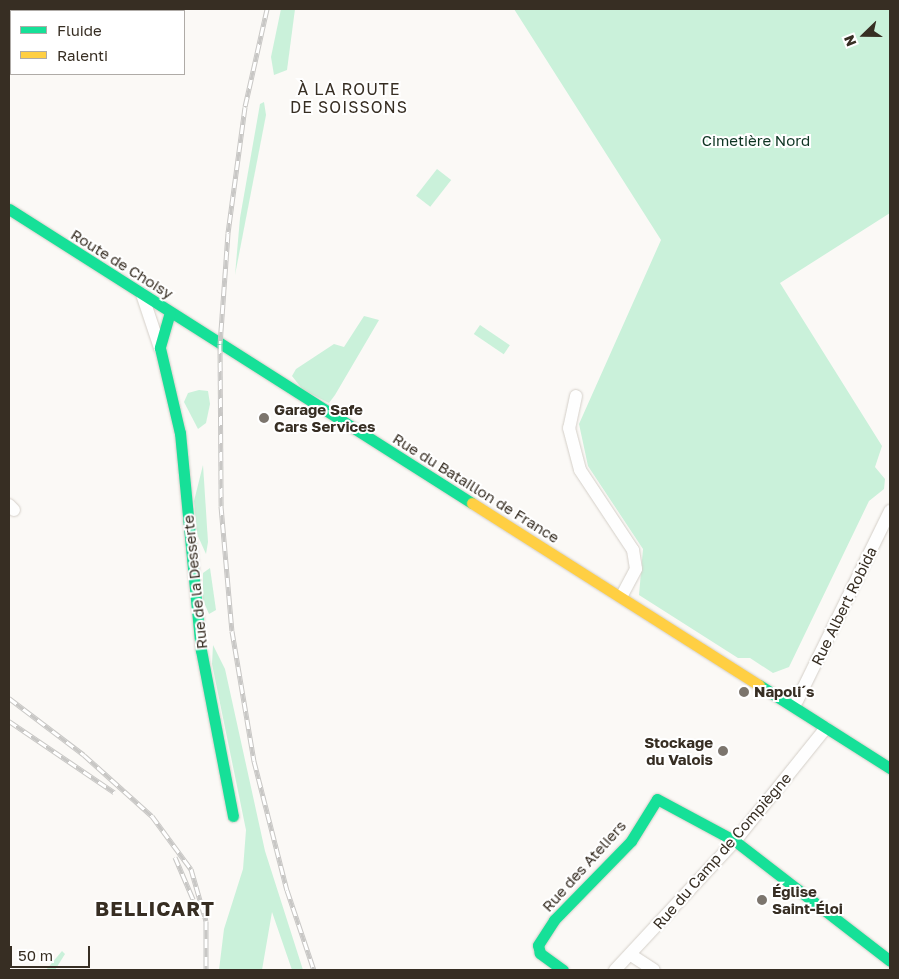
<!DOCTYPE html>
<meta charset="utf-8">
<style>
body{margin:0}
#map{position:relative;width:899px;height:979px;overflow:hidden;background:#fbf9f6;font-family:"Golos Text",sans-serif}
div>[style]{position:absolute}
.green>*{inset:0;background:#caf1da;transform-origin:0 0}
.roads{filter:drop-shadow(0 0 1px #d4cfc8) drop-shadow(0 0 1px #d4cfc8)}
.street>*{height:12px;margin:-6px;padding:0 6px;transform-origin:6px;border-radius:6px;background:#fefefe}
.fast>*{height:11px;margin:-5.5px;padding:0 5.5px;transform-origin:5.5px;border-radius:5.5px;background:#16e098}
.slow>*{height:11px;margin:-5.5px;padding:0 5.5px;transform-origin:5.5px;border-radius:5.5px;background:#ffcf43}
.rail>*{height:5px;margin-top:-2.5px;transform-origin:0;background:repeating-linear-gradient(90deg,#fff 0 9px,#c8c7c5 0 18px);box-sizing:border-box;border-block:1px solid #c8c7c5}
.dots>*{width:14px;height:14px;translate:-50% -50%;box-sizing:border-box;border:2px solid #fff;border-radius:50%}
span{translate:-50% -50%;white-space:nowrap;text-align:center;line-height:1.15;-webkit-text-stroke:4px #fff;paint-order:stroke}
.park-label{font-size:15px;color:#0d3422}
.street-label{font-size:15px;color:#372e23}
.poi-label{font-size:15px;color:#372e23;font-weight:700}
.left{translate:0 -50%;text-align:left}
.right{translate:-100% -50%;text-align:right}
.neighbourhood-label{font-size:16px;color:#372e23;letter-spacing:1px}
.district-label{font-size:20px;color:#372e23;font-weight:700;letter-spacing:1px}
.frame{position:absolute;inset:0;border:10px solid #372e23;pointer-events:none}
.legend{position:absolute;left:10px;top:10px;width:175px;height:65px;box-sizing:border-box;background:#fff;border:1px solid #afaba7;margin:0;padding:6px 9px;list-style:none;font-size:15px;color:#372e23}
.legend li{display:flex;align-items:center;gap:10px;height:25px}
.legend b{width:25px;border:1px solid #afaba7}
.north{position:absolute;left:839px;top:10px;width:50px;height:50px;-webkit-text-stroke:4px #fff;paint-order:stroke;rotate:248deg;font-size:14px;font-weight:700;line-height:20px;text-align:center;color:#372e23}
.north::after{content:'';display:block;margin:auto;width:18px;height:22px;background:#372e23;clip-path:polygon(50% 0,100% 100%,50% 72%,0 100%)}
.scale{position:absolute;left:10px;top:946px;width:80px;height:22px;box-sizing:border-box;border:2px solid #372e23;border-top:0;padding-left:6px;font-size:15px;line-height:18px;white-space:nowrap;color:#372e23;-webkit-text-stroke:4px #fff;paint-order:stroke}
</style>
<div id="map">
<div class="green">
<i style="clip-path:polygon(281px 9px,295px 9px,287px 70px,274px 75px,271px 57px)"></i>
<i style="clip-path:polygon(514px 9px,890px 9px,890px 213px,780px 283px,882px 446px,875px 467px,885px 479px,884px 489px,869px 501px,789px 667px,773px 673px,750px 658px,738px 658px,639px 595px,643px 549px,588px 466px,579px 424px,661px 240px)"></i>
<i style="clip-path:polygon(264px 102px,266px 115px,235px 275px,240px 218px,260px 104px)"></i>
<i style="left:437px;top:169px;width:18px;height:34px;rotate:38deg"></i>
<i style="clip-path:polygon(364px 316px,379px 320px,335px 395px,329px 403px,303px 390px,292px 376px,296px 369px,334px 344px,344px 347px)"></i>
<i style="left:480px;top:325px;width:36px;height:11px;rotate:34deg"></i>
<i style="clip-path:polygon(199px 390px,208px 391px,210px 404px,206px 423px,198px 429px,184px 402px,188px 393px)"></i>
<i style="clip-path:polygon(203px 465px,208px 542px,206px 554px,197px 534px,194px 501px)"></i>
<i style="clip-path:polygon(210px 568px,216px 610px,209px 614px,203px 600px,203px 573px)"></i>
<i style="clip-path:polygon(213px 645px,225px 669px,265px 851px,303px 970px,292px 970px,272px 912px,262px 970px,219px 970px,224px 929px,243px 869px,246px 830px,212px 664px)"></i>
<i style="clip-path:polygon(62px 951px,65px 954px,55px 970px,46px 970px)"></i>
</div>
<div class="roads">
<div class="street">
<i style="left:142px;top:294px;width:57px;rotate:71.6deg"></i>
<i style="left:576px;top:396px;width:33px;rotate:102deg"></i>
<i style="left:569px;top:428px;width:43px;rotate:75.3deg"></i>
<i style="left:580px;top:470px;width:96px;rotate:56.5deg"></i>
<i style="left:633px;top:550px;width:19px;rotate:81deg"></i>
<i style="left:636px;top:569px;width:30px;rotate:118deg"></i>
<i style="left:9px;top:505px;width:7px;rotate:45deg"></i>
<i style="left:797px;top:701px;width:212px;rotate:-63.9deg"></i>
<i style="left:631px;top:955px;width:27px;rotate:33deg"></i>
<i style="left:615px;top:970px;width:176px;rotate:-47.1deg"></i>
<i style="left:735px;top:841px;width:145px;rotate:-51.2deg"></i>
</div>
<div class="fast">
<i style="left:9px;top:209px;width:548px;rotate:32.42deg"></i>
<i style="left:170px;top:312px;width:37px;rotate:106deg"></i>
<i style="left:160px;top:348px;width:87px;rotate:76.8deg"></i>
<i style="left:180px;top:433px;width:218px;rotate:84.5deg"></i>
<i style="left:201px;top:650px;width:169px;rotate:79.1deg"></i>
<i style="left:759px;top:685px;width:155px;rotate:32.4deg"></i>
<i style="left:563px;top:970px;width:29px;rotate:-144deg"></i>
<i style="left:540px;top:953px;width:8px;rotate:-104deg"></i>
<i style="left:538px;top:945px;width:30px;rotate:-57deg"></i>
<i style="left:554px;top:920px;width:110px;rotate:-45.7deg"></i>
<i style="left:631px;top:841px;width:49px;rotate:-58.2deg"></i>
<i style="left:657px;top:799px;width:89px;rotate:28.3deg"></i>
<i style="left:735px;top:841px;width:196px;rotate:37.7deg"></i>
</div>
<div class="slow">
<i style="left:472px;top:503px;width:340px;rotate:32.4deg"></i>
</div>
</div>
<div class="rail">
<i style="left:267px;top:9px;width:100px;rotate:102.7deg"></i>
<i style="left:245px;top:107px;width:127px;rotate:97.7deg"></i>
<i style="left:228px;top:233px;width:111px;rotate:94.1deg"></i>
<i style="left:220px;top:344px;width:162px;rotate:89.6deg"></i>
<i style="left:221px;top:506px;width:125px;rotate:85deg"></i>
<i style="left:232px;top:631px;width:132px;rotate:80.4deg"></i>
<i style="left:254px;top:761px;width:133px;rotate:75.7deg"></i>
<i style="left:287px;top:890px;width:84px;rotate:71.4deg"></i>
<i style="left:9px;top:698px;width:94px;rotate:37.2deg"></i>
<i style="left:84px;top:755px;width:91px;rotate:41.9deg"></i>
<i style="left:152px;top:816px;width:66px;rotate:53.7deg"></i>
<i style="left:191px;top:869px;width:54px;rotate:73.9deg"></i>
<i style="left:206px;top:921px;width:49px;rotate:90deg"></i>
<i style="left:9px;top:721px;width:127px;rotate:34.1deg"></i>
<i style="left:175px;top:857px;width:46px;rotate:66.8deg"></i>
</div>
<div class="dots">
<i style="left:264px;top:418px;background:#7c756d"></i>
<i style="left:744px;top:692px;background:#7c756d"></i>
<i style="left:723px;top:751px;background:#7c756d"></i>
<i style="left:762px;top:900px;background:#7c756d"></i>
</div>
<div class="park-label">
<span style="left:756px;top:141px">Cimetière Nord</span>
</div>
<div class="street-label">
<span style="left:122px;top:264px;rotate:32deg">Route de Choisy</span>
<span style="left:476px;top:488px;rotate:32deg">Rue du Bataillon de France</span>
<span style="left:195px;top:582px;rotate:-96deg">Rue de la Desserte</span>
<span style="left:844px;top:606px;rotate:-64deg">Rue Albert Robida</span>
<span style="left:722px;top:851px;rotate:-49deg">Rue du Camp de Compiègne</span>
<span style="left:584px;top:866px;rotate:-48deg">Rue des Ateliers</span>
</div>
<div class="poi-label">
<span class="left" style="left:274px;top:418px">Garage Safe<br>Cars Services</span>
<span class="left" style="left:754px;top:692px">Napoli´s</span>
<span class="right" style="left:713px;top:751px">Stockage<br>du Valois</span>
<span class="left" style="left:772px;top:900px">Église<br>Saint-Éloi</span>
</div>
<div class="neighbourhood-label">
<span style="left:349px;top:98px">À LA ROUTE<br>DE SOISSONS</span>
</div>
<div class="district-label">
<span style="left:155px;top:908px">BELLICART</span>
</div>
<div class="frame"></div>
<ul class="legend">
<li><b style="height:6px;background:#16e098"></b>Fluide</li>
<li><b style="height:6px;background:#ffcf43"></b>Ralenti</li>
</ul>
<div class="north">N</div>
<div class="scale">50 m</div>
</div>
